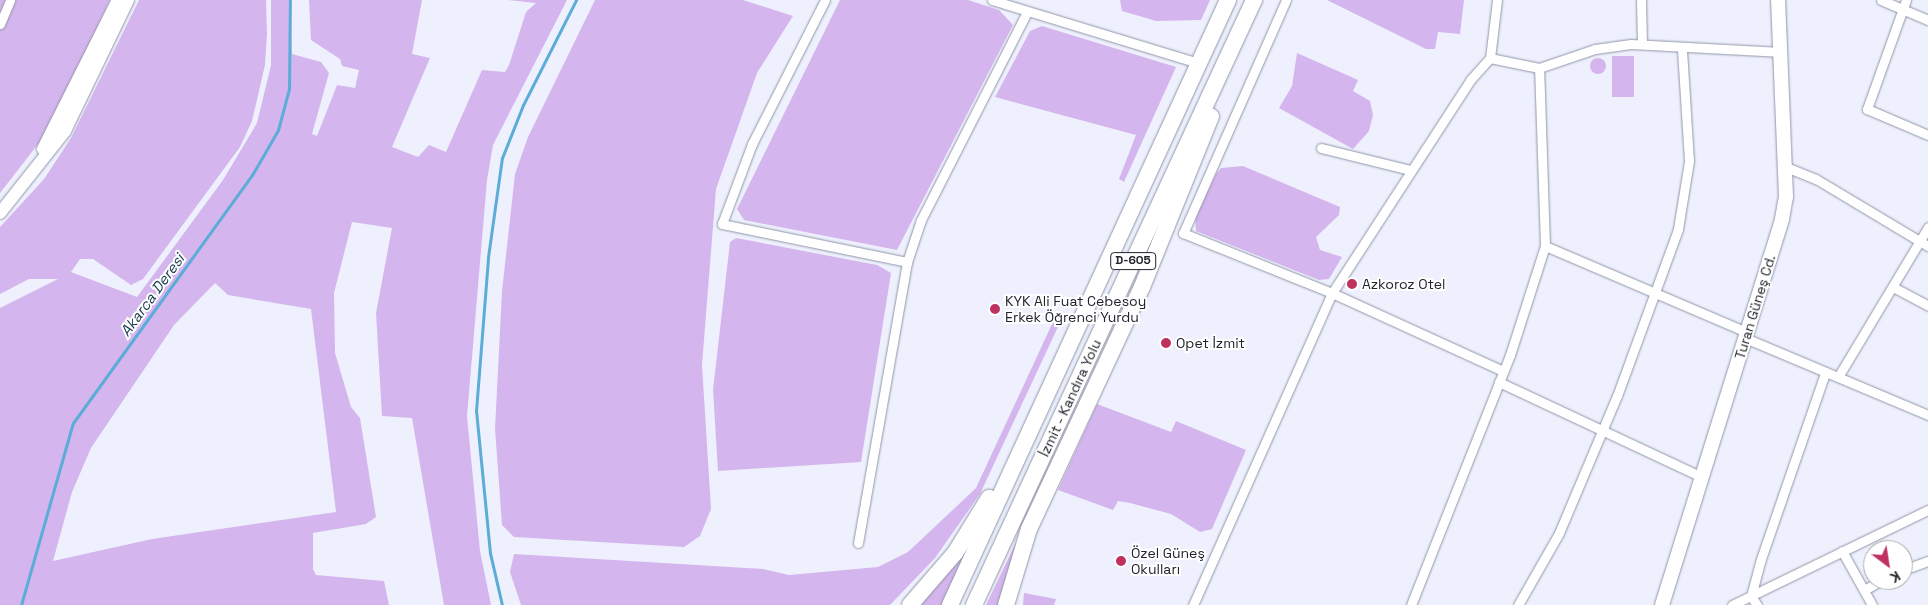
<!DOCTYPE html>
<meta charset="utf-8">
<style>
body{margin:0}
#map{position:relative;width:1928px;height:605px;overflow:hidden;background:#eef1fd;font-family:"Space Grotesk",sans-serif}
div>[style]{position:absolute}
.green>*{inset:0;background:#d5b5ed;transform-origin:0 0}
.round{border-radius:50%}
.stream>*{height:3px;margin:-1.5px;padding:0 1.5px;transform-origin:1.5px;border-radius:1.5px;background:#5cacd8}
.roads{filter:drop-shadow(0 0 1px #9095a8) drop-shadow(0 0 1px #9095a8)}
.street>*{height:9px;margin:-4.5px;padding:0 4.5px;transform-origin:4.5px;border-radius:4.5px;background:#fff}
.secondary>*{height:12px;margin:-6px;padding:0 6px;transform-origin:6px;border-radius:6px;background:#fff}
.primary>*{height:14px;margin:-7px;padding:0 7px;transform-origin:7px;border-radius:7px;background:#fff}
.highway>*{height:16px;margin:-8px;padding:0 8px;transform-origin:8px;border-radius:8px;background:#fff}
.dots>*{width:14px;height:14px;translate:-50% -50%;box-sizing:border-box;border:2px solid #fff;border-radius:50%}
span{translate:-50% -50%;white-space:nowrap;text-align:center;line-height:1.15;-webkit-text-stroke:4px #fff;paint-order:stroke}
.shield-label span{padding:1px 4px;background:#fff;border:1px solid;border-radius:4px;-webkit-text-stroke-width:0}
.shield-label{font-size:12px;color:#21242b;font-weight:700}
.poi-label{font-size:14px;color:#21242b}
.left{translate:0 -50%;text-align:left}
.street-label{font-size:14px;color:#21242b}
.water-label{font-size:15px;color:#163a4d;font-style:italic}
.north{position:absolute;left:1863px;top:540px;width:50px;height:50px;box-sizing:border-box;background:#fff;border:1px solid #a6a7aa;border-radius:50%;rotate:149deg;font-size:14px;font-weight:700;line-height:20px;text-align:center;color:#21242b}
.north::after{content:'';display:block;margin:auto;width:18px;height:22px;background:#bf315e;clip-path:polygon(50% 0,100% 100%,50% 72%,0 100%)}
</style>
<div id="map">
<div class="green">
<i style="clip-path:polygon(0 0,110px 0,49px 130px,0 193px)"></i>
<i style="clip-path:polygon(evenodd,139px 0,266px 0,267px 34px,265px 65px,252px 121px,240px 147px,143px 279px,131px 285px,93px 259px,80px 259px,71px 272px,137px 297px,223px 180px,257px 123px,271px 65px,271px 0,290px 0,292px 54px,321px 62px,329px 73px,312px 134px,317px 136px,337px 85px,355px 88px,359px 70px,342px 66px,340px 59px,311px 40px,309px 0,422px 0,412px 54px,430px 58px,392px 147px,418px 157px,429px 145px,446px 152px,482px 70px,505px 72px,509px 65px,526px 12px,536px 3px,507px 0,567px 0,493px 145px,487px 180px,467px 416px,480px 551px,491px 605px,444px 605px,412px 418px,382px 416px,376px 313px,392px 228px,352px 222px,334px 293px,335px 353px,351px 407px,360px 418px,376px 517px,366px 524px,313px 533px,313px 569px,316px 575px,384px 581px,389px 605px,0 605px,0 308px,58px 279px,29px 279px,0 294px,0 227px,44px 179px,71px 138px,139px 0,215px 283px,228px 295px,311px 309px,336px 512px,152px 539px,53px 561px,72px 492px,91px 448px,174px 325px,215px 283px)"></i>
<i style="clip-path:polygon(595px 0,743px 0,793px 16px,757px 73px,716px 189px,702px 365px,711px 509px,700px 536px,684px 547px,514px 537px,502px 525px,495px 429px,502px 291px,515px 174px,528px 137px)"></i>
<i style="clip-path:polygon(840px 0,968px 0,999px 10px,1013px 25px,897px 250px,744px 220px,737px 209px)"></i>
<i style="clip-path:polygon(1120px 0,1210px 0,1201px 20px,1156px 21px,1122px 11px)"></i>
<i style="clip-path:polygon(1327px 0,1464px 0,1460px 34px,1438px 32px,1435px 49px,1426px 49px)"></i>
<i style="clip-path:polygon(1042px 26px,1176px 67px,1124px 182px,1119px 179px,1136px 135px,995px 97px,1030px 31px)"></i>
<i style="clip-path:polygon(1297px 53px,1358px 80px,1353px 91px,1370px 101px,1373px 115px,1369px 131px,1353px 149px,1279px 108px,1292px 86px)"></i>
<i style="left:1612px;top:56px;width:22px;height:41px"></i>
<i class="round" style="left:1590px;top:58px;width:16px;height:16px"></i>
<i style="clip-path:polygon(1243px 166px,1340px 207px,1339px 215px,1316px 237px,1320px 250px,1342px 257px,1329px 279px,1319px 280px,1196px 231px,1195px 217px,1216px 174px,1221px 168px)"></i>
<i style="clip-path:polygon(736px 238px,877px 265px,891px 273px,861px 462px,718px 471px,713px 390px,730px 242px)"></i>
<i style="clip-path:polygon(1058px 311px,1064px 314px,980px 494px,935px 558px,890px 605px,521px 605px,510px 572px,514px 554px,763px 569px,789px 575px,878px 567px,908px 552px,976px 488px)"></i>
<i style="clip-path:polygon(1097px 404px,1171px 432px,1176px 421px,1246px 450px,1212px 529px,1200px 532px,1171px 514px,1130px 503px,1118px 501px,1113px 510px,1058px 490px)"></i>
<i style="clip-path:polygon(1020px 534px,998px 605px,986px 605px)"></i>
<i style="clip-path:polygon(974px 535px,943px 605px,919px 605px)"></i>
<i style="clip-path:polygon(1024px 593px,1056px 599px,1054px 605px,1023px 605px)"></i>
</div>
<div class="stream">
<i style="left:21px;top:605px;width:189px;rotate:-74.1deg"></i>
<i style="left:73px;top:423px;width:306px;rotate:-54.2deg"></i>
<i style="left:252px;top:175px;width:52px;rotate:-60deg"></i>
<i style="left:278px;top:130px;width:42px;rotate:-75deg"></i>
<i style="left:289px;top:89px;width:89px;rotate:-89.4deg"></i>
<i style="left:502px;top:605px;width:53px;rotate:-103deg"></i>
<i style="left:490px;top:553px;width:143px;rotate:-95.6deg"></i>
<i style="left:476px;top:411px;width:154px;rotate:-85.5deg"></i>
<i style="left:488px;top:257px;width:100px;rotate:-82deg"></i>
<i style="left:502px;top:158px;width:57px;rotate:-68.4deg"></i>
<i style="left:523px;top:105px;width:118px;rotate:-63.2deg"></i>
</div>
<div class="roads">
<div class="street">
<i style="left:825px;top:0;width:161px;rotate:116.9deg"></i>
<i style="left:752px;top:144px;width:85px;rotate:110.6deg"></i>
<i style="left:722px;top:224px;width:189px;rotate:11.6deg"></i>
<i style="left:992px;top:0;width:215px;rotate:17deg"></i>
<i style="left:1286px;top:0;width:255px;rotate:113.8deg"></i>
<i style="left:1183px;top:233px;width:161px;rotate:21.9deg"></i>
<i style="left:1332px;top:293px;width:188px;rotate:24.5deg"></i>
<i style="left:1641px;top:0;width:44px;rotate:88.7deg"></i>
<i style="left:1881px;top:0;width:51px;rotate:23.1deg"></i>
<i style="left:1906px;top:0;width:116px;rotate:109.7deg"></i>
<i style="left:1867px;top:109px;width:66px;rotate:23.1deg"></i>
<i style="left:0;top:24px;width:26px;rotate:-67deg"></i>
<i style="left:1490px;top:58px;width:50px;rotate:11.5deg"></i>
<i style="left:1539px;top:68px;width:59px;rotate:-18.7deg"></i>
<i style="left:1595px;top:49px;width:36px;rotate:-8deg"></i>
<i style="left:1631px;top:44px;width:151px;rotate:3deg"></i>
<i style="left:1321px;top:148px;width:92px;rotate:13.9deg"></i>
<i style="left:1786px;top:167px;width:32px;rotate:22deg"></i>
<i style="left:1816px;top:179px;width:131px;rotate:30.9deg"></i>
<i style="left:1545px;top:246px;width:220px;rotate:23.1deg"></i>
<i style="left:1893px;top:287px;width:40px;rotate:28deg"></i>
<i style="left:1745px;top:338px;width:199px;rotate:22.8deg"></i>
<i style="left:1838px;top:377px;width:175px;rotate:-59deg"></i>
<i style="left:1499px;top:382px;width:224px;rotate:25.1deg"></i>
<i style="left:858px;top:543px;width:285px;rotate:-80.1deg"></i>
<i style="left:907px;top:262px;width:44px;rotate:-71.6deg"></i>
<i style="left:921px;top:220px;width:233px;rotate:-63deg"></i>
<i style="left:1842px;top:551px;width:62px;rotate:60.9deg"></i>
<i style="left:1903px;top:570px;width:27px;rotate:-20deg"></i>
<i style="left:1864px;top:590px;width:21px;rotate:-29deg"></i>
<i style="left:1193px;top:605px;width:342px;rotate:-66deg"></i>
<i style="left:1332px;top:293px;width:255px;rotate:-57deg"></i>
<i style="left:1471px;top:79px;width:28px;rotate:-48deg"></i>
<i style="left:1490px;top:58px;width:58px;rotate:-83.1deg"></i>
<i style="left:1411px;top:605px;width:269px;rotate:-68.4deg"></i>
<i style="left:1510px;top:355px;width:114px;rotate:-72.2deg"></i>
<i style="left:1545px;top:246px;width:178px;rotate:-91.9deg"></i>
<i style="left:1518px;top:605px;width:83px;rotate:-60.3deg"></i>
<i style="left:1559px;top:533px;width:149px;rotate:-67.1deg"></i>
<i style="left:1617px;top:396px;width:178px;rotate:-69.9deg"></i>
<i style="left:1678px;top:229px;width:69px;rotate:-80.8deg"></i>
<i style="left:1689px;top:161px;width:112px;rotate:-93.6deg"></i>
<i style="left:1732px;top:605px;width:218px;rotate:-25.9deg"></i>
<i style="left:1757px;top:605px;width:11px;rotate:-124deg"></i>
<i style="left:1751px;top:596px;width:38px;rotate:-75deg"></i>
<i style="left:1761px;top:559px;width:197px;rotate:-71deg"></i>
</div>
<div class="secondary">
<i style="left:43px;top:149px;width:167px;rotate:-63.3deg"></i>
<i style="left:0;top:213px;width:105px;rotate:-51.6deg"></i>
<i style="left:65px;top:131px;width:145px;rotate:-64.3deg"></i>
</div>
<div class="primary">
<i style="left:1662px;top:605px;width:404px;rotate:-72.7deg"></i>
<i style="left:1782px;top:219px;width:22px;rotate:-80deg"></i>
<i style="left:1786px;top:197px;width:197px;rotate:-92.3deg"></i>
</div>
<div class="highway">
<i style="left:910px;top:605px;width:69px;rotate:-49.1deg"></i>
<i style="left:955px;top:553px;width:65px;rotate:-58.3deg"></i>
<i style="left:950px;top:605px;width:666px;rotate:-65.32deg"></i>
<i style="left:974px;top:605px;width:667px;rotate:-65.16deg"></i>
<i style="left:1006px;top:605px;width:79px;rotate:-73.2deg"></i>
<i style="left:1029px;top:529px;width:267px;rotate:-65deg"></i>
<i style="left:1142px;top:287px;width:184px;rotate:-68deg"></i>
</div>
</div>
<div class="dots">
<i style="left:1352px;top:284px;background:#bf315e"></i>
<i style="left:995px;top:309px;background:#bf315e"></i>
<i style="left:1166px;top:343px;background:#bf315e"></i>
<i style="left:1121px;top:561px;background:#bf315e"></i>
</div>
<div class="shield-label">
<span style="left:1133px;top:261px">D-605</span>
</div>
<div class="poi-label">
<span class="left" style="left:1362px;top:284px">Azkoroz Otel</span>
<span class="left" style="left:1005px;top:309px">KYK Ali Fuat Cebesoy<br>Erkek Öğrenci Yurdu</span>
<span class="left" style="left:1176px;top:343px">Opet İzmit</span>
<span class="left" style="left:1131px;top:561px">Özel Güneş<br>Okulları</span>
</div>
<div class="street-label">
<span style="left:1755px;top:307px;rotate:-73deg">Turan Güneş Cd.</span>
<span style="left:1070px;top:398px;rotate:-65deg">İzmit - Kandıra Yolu</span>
</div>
<div class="water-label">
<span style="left:152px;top:295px;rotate:-54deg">Akarca Deresi</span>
</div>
<div class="north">K</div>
</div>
